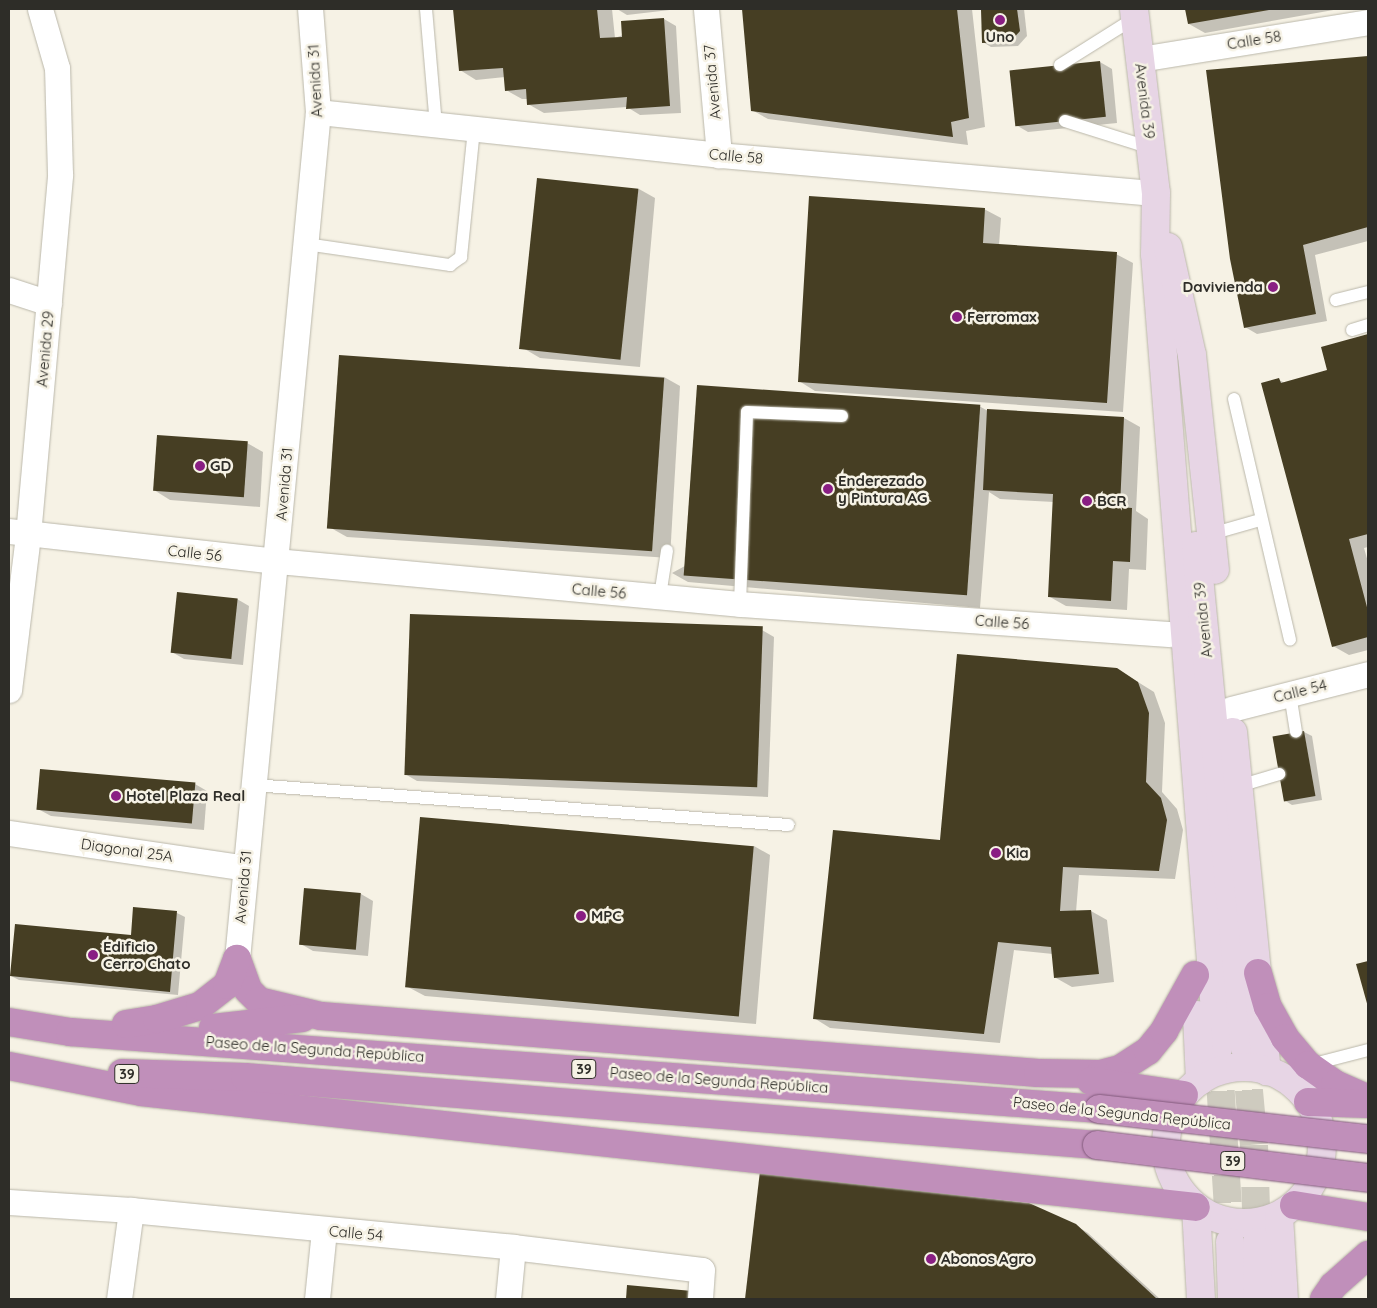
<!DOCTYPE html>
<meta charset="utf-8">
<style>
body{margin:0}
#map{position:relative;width:1377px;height:1308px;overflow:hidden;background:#f6f2e5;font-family:Quicksand,sans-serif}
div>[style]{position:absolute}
.shadow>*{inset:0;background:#0003}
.building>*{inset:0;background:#463e23;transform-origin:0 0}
.secondary-tunnel>*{height:28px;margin-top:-14px;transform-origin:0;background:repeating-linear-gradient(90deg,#cecbbf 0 28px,transparent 0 42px)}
.roads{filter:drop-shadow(0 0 1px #bab7aa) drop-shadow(0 0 1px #bab7aa)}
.service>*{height:12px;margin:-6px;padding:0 6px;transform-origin:6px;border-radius:6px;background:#fff}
.minor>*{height:25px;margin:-12.5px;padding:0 12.5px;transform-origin:12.5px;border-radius:12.5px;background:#fff}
.secondary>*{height:28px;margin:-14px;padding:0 14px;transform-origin:14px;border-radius:14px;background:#e7d5e5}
.secondary>.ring{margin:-14px;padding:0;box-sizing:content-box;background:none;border:28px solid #e7d5e5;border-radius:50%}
.trunk>*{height:28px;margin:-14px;padding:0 14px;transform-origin:14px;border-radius:14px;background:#c08fba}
.bridges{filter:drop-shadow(0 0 1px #825a7c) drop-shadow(0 0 1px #825a7c)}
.trunk-bridge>*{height:28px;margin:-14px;padding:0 14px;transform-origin:14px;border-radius:14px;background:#c08fba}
.dots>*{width:14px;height:14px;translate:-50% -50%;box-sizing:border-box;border:2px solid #f6f2e5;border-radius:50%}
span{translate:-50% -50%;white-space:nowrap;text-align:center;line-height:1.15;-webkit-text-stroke:5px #f6f2e5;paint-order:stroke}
.shield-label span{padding:1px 4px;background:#f6f2e5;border:1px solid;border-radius:4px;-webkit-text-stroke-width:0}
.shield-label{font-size:14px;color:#2e2d28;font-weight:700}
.poi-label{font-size:15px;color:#2e2d28;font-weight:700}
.right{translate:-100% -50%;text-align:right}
.left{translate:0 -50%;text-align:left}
.street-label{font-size:15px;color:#2e2d28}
.frame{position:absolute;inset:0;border:10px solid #2e2d28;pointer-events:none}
</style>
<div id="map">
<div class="shadow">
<i style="clip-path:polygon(455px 9px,612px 9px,615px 38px,664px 19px,676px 26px,681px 113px,640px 115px,627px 107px,544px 113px,528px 104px,528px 99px,522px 99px,506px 90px,505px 77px,476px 80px,460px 70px)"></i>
<i style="clip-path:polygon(617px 9px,678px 9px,627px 15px)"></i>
<i style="clip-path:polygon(744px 9px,972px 9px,985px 127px,966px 131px,968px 145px,768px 119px,752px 110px)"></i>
<i style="clip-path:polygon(982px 9px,1024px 9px,1027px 36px,1018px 46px,991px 47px,983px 42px)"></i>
<i style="clip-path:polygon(1186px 9px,1339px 9px,1205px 33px,1189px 24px)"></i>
<i style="clip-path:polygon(1368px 57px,1368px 241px,1315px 255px,1327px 321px,1257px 334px,1245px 327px,1207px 71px)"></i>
<i style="clip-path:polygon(1100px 62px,1112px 69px,1117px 123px,1028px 132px,1016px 125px)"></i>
<i style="clip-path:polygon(639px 189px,655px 198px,640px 367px,540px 358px,523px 348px)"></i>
<i style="clip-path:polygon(984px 209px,1001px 218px,999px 245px,1116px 254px,1133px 263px,1123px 412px,815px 391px,799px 381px)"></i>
<i style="clip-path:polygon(1368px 336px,1368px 547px,1364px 548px,1368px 562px,1368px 650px,1349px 655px,1333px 646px,1279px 380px,1285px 383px,1328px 371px,1322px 348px)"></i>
<i style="clip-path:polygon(341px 356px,664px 377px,680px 386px,670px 558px,347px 537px,331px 528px)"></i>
<i style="clip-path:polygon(979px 406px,988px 411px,1124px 418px,1140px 427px,1136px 511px,1148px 519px,1146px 570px,1129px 569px,1127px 610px,1066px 606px,1050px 597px,1054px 502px,1000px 499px,989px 492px,980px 608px,688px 582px,672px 573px)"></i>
<i style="clip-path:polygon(247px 443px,263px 452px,260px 507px,170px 500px,154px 490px)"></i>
<i style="clip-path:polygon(237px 599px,249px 606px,243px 665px,184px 659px,172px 652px)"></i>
<i style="clip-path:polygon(762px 630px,774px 637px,768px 797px,417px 781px,405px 774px)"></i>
<i style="clip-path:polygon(1117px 669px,1154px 692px,1165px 723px,1162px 792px,1177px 809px,1183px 830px,1175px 879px,1079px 875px,1076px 912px,1091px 911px,1107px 920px,1114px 982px,1072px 987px,1056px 978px,1053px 954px,1014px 950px,1000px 1043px,830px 1028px,814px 1018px,941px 841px)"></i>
<i style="clip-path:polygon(1304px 732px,1312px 736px,1322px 800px,1292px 805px,1284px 800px)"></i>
<i style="clip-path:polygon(42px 771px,195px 784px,207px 791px,204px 830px,51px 816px,38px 809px)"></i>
<i style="clip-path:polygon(754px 846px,770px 855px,756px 1024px,425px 996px,408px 987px)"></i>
<i style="clip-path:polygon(305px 889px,361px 894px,373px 901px,368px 956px,313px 951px,301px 944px)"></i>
<i style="clip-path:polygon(134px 909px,177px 913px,185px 917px,178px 995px,19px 980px,11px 976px,132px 936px)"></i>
<i style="clip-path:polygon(762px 1172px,1075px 1225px,1088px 1233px,1160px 1299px,746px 1299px)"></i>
<i style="clip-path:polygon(628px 1286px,700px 1299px,627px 1299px)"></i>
</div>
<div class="building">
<i style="clip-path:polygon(453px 9px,597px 9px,600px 38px,622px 37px,621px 21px,664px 18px,670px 106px,626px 109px,627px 97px,527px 105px,526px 89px,505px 91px,503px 68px,459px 71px)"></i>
<i style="clip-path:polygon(742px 9px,957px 9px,969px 118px,951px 122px,953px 137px,751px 111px)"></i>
<i style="clip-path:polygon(981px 9px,1017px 9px,1020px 31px,1010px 42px,982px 43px)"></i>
<i style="clip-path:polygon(1185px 9px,1269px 9px,1269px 10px,1188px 24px)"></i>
<i style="clip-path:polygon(1368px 56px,1368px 227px,1303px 245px,1316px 314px,1244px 328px,1230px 259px,1206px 70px)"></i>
<i style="left:1100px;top:61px;width:56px;height:91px;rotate:84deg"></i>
<i style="left:537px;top:178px;width:102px;height:172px;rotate:6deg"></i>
<i style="clip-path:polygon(809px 196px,985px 208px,983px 243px,1117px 252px,1107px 403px,798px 382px)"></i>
<i style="clip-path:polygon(1368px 334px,1368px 534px,1349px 539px,1368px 611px,1368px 637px,1332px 647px,1261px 383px,1279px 378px,1281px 383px,1327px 370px,1321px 347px)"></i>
<i style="left:339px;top:355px;width:326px;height:174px;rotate:4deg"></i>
<i style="left:697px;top:385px;width:284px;height:191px;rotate:4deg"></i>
<i style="clip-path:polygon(987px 409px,1124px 417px,1120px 507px,1132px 508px,1130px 562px,1113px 561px,1111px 601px,1048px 597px,1053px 494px,983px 490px)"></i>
<i style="left:157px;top:435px;width:91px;height:56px;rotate:4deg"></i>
<i style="left:177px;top:592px;width:61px;height:61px;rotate:6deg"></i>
<i style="left:410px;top:614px;width:353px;height:161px;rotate:2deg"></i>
<i style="clip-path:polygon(957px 654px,1117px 668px,1138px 682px,1149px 713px,1146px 782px,1161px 798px,1167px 820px,1159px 871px,1063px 867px,1060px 911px,1091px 910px,1099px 974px,1054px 978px,1051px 947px,998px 942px,984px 1034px,813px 1019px,833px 830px,940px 840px)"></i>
<i style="left:1304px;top:731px;width:66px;height:32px;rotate:80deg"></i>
<i style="left:40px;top:769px;width:156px;height:41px;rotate:5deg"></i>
<i style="left:420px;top:817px;width:335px;height:171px;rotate:5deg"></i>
<i style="left:304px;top:888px;width:57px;height:57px;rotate:5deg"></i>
<i style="clip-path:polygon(133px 907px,177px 911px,170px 992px,10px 976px,15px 924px,131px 935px)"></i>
<i style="clip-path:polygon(1368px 961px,1368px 1007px,1356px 964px)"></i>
<i style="clip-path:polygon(760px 1171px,1029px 1203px,1076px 1224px,1157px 1299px,745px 1299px)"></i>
<i style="clip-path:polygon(627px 1285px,692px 1291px,692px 1299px,626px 1299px)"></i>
</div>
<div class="secondary-tunnel">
<i style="left:1245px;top:1048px;width:97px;rotate:84.7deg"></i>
<i style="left:1254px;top:1145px;width:97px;rotate:88.2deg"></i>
<i style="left:1218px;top:1049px;width:193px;rotate:86.4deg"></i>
</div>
<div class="roads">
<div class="service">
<i style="left:426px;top:9px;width:116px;rotate:85.1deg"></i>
<i style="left:1060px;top:65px;width:89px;rotate:-32.1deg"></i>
<i style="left:1065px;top:121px;width:90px;rotate:17.4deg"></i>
<i style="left:306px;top:244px;width:146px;rotate:8.3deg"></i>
<i style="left:450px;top:265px;width:14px;rotate:-36deg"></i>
<i style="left:461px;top:257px;width:129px;rotate:-84.2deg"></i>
<i style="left:1336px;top:300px;width:33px;rotate:-14deg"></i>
<i style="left:1352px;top:330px;width:17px;rotate:-17deg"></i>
<i style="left:1234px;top:399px;width:247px;rotate:76.9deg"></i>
<i style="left:1211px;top:534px;width:51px;rotate:-15.9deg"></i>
<i style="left:660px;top:596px;width:46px;rotate:-81.2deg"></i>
<i style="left:740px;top:604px;width:192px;rotate:-87.9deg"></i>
<i style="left:747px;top:412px;width:95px;rotate:2.4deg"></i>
<i style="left:1290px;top:694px;width:38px;rotate:81deg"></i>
<i style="left:253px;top:785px;width:537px;rotate:4.27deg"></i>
<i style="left:1239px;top:786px;width:42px;rotate:-16.7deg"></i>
<i style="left:1310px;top:1065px;width:60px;rotate:-14.5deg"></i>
</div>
<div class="minor">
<i style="left:706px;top:9px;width:147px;rotate:84.9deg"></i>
<i style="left:1140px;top:59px;width:231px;rotate:-9.2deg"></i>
<i style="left:318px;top:112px;width:403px;rotate:6.1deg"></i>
<i style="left:719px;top:155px;width:439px;rotate:5deg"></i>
<i style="left:9px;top:290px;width:42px;rotate:18deg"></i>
<i style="left:9px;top:531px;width:270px;rotate:6.4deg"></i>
<i style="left:277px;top:561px;width:465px;rotate:5.3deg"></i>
<i style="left:740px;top:604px;width:431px;rotate:4deg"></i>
<i style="left:9px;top:690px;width:156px;rotate:-83deg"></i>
<i style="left:28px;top:535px;width:362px;rotate:-84.9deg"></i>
<i style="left:60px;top:174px;width:106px;rotate:-91.6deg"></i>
<i style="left:57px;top:68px;width:61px;rotate:-106.1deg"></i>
<i style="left:1231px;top:709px;width:141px;rotate:-14.3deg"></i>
<i style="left:9px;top:833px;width:239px;rotate:8.4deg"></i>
<i style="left:237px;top:959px;width:851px;rotate:-84.54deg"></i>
<i style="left:318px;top:112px;width:103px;rotate:-94.4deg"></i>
<i style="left:9px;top:1202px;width:122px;rotate:3.8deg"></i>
<i style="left:131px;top:1210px;width:384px;rotate:5.5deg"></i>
<i style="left:513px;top:1247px;width:190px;rotate:6.9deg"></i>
<i style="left:702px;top:1270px;width:29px;rotate:94deg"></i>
<i style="left:119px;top:1299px;width:90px;rotate:-82.3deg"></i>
<i style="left:317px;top:1299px;width:69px;rotate:-84.2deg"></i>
<i style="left:508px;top:1299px;width:52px;rotate:-84.5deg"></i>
</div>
<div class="secondary">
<i style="left:1134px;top:9px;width:185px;rotate:83.2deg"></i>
<i style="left:1156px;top:193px;width:61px;rotate:90.9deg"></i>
<i style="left:1155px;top:254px;width:797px;rotate:85.47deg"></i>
<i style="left:1168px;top:247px;width:111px;rotate:77.5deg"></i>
<i style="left:1192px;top:355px;width:216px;rotate:83.9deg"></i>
<i style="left:1196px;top:546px;width:504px;rotate:84.43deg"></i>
<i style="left:1233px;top:732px;width:341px;rotate:84.3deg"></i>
<i style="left:1197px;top:1015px;width:66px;rotate:87.4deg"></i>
<i class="ring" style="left:1166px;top:1067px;width:128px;height:128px"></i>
<i style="left:1196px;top:1207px;width:92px;rotate:86.9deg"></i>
<i style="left:1279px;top:1216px;width:83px;rotate:86.6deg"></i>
<i style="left:1230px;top:1242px;width:57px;rotate:88deg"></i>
<i style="left:1257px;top:1242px;width:57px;rotate:89deg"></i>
</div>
<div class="trunk">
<i style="left:237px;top:959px;width:33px;rotate:70deg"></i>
<i style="left:248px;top:990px;width:16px;rotate:45deg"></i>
<i style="left:259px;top:1001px;width:64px;rotate:13.6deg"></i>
<i style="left:321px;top:1016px;width:719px;rotate:4.55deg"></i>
<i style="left:1038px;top:1073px;width:62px;rotate:0.9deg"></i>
<i style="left:1100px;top:1074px;width:21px;rotate:-14deg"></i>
<i style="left:1120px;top:1069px;width:33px;rotate:-33deg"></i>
<i style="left:1148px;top:1051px;width:26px;rotate:-51deg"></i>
<i style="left:1164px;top:1031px;width:64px;rotate:-61deg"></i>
<i style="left:1258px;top:973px;width:35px;rotate:74deg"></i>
<i style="left:1268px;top:1007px;width:35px;rotate:61deg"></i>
<i style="left:1285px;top:1038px;width:35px;rotate:50deg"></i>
<i style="left:1308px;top:1065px;width:33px;rotate:35deg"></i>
<i style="left:1335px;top:1084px;width:36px;rotate:24deg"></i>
<i style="left:9px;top:1022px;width:62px;rotate:9.3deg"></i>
<i style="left:70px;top:1032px;width:1032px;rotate:4.28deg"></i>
<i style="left:126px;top:1024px;width:31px;rotate:-9deg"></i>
<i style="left:157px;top:1019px;width:45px;rotate:-16.8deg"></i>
<i style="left:200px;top:1006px;width:34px;rotate:-38deg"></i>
<i style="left:227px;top:985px;width:28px;rotate:-69deg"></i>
<i style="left:213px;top:1028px;width:90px;rotate:-6.4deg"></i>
<i style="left:9px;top:1066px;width:135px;rotate:11.1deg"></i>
<i style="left:141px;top:1092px;width:1061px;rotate:6.22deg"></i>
<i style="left:122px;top:1073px;width:123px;rotate:1.9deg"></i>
<i style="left:245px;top:1077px;width:855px;rotate:4.56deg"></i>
<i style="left:1091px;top:1081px;width:94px;rotate:8.6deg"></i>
<i style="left:1308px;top:1102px;width:59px;rotate:1.9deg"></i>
<i style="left:1294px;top:1205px;width:75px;rotate:9.2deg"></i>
<i style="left:1324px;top:1299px;width:16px;rotate:-55deg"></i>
<i style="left:1333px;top:1286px;width:47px;rotate:-41.5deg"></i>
</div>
</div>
<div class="bridges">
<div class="trunk-bridge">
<i style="left:1099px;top:1109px;width:271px;rotate:6.4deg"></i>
<i style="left:1097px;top:1145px;width:273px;rotate:6.9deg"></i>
</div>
</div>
<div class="dots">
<i style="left:1000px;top:20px;background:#891e83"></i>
<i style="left:1273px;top:287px;background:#891e83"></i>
<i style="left:957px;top:317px;background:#891e83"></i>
<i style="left:200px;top:466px;background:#891e83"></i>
<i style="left:828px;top:489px;background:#891e83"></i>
<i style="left:1087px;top:501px;background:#891e83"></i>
<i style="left:116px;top:796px;background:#891e83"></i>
<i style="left:996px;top:853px;background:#891e83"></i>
<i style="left:581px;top:916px;background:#891e83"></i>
<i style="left:93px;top:955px;background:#891e83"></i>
<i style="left:931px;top:1259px;background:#891e83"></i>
</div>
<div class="shield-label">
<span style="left:584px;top:1069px">39</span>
<span style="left:127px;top:1074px">39</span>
<span style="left:1233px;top:1161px">39</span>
</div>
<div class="poi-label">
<span style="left:1000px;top:37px">Uno</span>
<span class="right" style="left:1263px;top:287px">Davivienda</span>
<span class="left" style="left:967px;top:317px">Ferromax</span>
<span class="left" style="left:210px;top:466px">GD</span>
<span class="left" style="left:838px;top:489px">Enderezado<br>y Pintura AG</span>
<span class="left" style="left:1097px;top:501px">BCR</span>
<span class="left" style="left:126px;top:796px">Hotel Plaza Real</span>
<span class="left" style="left:1006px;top:853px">Kia</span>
<span class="left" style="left:591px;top:916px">MPC</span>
<span class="left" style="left:103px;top:955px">Edificio<br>Cerro Chato</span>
<span class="left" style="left:941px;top:1259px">Abonos Agro</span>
</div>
<div class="street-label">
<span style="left:1254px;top:40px;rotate:-9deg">Calle 58</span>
<span style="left:315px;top:81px;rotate:-93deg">Avenida 31</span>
<span style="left:712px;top:82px;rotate:-95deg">Avenida 37</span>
<span style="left:1145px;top:101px;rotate:83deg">Avenida 39</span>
<span style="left:736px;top:156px;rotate:5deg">Calle 58</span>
<span style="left:45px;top:349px;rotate:-85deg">Avenida 29</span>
<span style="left:284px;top:484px;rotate:-85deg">Avenida 31</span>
<span style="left:195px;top:553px;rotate:6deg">Calle 56</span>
<span style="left:599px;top:591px;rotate:5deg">Calle 56</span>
<span style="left:1203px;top:620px;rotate:-96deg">Avenida 39</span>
<span style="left:1002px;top:622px;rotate:4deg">Calle 56</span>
<span style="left:1300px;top:691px;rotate:-14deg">Calle 54</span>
<span style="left:127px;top:850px;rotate:8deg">Diagonal 25A</span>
<span style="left:243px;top:887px;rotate:-85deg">Avenida 31</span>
<span style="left:315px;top:1049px;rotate:4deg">Paseo de la Segunda República</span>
<span style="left:719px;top:1080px;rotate:4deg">Paseo de la Segunda República</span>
<span style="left:1122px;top:1113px;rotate:6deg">Paseo de la Segunda República</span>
<span style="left:356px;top:1233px;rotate:5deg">Calle 54</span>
</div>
<div class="frame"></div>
</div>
